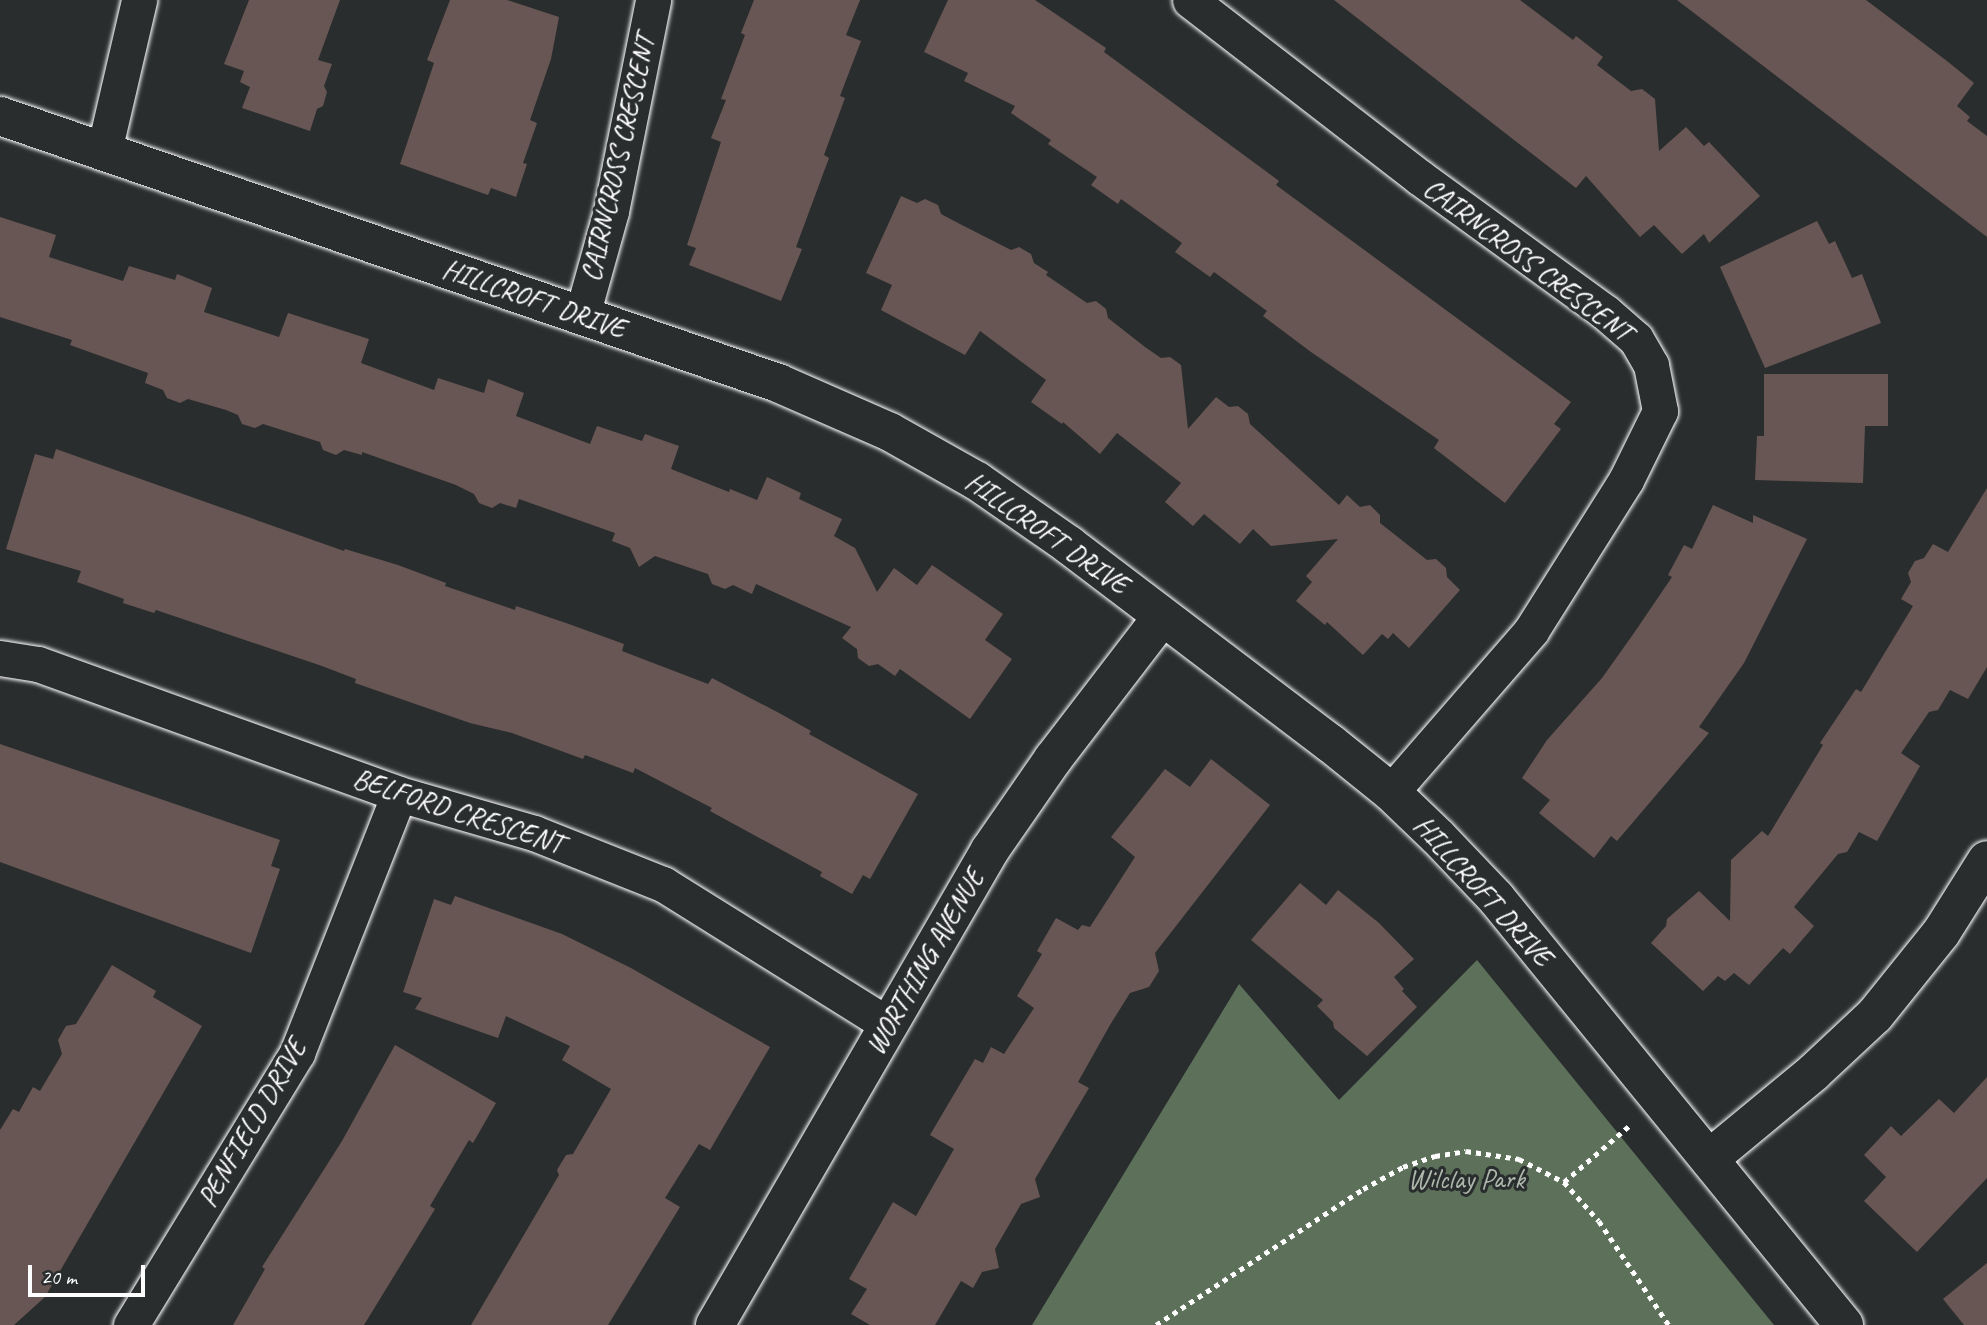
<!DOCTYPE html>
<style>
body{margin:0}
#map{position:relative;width:1987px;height:1325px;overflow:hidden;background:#2a2d2e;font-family:Caveat,sans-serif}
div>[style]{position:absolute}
.green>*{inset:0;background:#5c705a}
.building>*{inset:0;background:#685654}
.path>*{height:4.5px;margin-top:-2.25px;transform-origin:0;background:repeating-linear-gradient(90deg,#fff 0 5px,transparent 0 10px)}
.roads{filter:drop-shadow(0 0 2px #fff) drop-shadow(0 0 2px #fff)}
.minor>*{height:35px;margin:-17.5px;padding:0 17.5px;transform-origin:17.5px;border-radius:17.5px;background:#2a2d2e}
.tertiary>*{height:38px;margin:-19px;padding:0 19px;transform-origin:19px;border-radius:19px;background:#2a2d2e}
span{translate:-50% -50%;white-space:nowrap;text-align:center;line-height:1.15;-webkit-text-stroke:6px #2a2d2e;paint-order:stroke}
.street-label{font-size:28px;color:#fff}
.park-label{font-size:28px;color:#aeb8ac}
.scale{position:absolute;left:28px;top:1265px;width:117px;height:32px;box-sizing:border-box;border:4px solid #fff;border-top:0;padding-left:9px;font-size:21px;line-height:24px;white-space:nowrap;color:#fff;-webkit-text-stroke:5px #2a2d2e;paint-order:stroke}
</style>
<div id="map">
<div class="green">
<i style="clip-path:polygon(1477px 960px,1774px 1325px,1032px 1325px,1239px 984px,1339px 1100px)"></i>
</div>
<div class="building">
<i style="clip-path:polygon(249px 0,340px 0,318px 60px,332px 64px,324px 86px,327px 92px,323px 106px,317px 109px,310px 131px,242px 108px,250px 87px,240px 82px,244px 71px,224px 64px)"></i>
<i style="clip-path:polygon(450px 0,507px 0,559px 17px,551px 59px,530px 120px,537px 123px,523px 163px,527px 164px,516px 197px,491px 188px,488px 195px,400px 164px,434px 63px,427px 60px)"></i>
<i style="clip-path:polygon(754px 0,860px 0,846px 35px,861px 41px,840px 96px,845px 98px,824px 155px,829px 158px,796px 247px,802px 249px,781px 301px,689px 265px,696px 248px,687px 245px,721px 142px,711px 138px,726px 100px,721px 99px,745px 35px,741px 33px)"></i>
<i style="clip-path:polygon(948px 0,1035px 0,1106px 48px,1104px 52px,1279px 181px,1276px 185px,1571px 402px,1554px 424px,1561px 429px,1505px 503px,1434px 448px,1439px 440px,1311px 352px,1263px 316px,1267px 311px,1214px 272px,1210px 277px,1175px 252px,1182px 243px,1121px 199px,1118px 204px,1091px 185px,1097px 177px,1048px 144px,1051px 140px,1011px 113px,1015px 106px,964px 81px,968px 73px,924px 52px)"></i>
<i style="clip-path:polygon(1334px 0,1520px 0,1573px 40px,1576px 36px,1603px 57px,1597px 65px,1631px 91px,1642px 89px,1655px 99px,1659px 151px,1686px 127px,1704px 146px,1709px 142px,1760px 196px,1709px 243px,1704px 234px,1682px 254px,1654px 225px,1640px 237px,1586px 176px,1576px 188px)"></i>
<i style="clip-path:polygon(1677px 0,1866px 0,1947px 61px,1974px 83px,1957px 106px,1970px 117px,1967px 121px,1987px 136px,1987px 237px)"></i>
<i style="clip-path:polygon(901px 196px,917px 203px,925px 199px,938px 205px,941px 214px,958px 223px,1011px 250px,1019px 247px,1031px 254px,1034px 263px,1048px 272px,1046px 275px,1087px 303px,1096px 301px,1106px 309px,1108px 318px,1145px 347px,1161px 358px,1170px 357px,1181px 365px,1188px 429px,1216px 397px,1229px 407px,1238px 406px,1248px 414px,1250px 424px,1339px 505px,1347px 495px,1360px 507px,1370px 505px,1380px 515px,1380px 523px,1427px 560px,1436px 559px,1446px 568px,1447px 577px,1460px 590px,1409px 648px,1393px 633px,1388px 639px,1382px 634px,1363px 655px,1327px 622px,1325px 625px,1296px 601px,1312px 582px,1306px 576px,1338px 539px,1271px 546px,1253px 529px,1240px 544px,1204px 514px,1193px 526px,1165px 502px,1181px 483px,1117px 433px,1100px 454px,1063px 422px,1062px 424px,1031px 402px,1046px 380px,980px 331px,965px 355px,881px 310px,892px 285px,866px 273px)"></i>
<i style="clip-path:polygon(0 217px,56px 235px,49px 257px,123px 281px,129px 266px,175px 280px,177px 274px,212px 288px,204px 312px,279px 337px,288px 313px,369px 339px,361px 363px,434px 390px,438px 378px,484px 393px,488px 379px,524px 393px,516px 416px,590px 444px,597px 426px,642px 441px,645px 434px,679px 446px,671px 469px,729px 492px,730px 489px,757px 500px,767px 477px,801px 493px,799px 499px,842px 519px,834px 536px,855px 548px,877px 592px,894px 568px,917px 585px,932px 565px,1003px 614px,985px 640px,1012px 659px,970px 719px,900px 669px,895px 676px,878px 664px,869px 666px,858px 658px,857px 649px,842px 638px,851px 627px,756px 584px,752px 594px,733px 585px,725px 589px,712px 584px,708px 574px,655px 556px,639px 567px,630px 548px,612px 541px,615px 533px,519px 499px,516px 508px,500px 503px,492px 508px,479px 503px,474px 494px,456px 485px,362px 452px,362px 455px,344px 450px,336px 455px,323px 450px,320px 442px,263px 424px,255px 428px,242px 424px,238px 415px,226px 410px,188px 399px,180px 403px,167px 398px,163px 390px,145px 383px,148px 373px,70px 345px,72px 340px,0 317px)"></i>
<i style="clip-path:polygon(1817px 221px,1829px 244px,1835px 241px,1852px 278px,1862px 274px,1881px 323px,1765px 368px,1720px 267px)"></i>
<i style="clip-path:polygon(1764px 374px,1888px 374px,1888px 426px,1865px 426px,1863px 483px,1755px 480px,1757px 436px,1764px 436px)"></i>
<i style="clip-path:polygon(56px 449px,344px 551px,345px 549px,398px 565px,446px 583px,445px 586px,515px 610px,516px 606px,566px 623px,624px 644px,622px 651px,708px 684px,712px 678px,781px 714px,811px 731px,809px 734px,918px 794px,870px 879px,863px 875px,852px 894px,820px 876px,822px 872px,710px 811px,712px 808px,635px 768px,633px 773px,585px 755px,583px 759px,512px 733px,470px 723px,355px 683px,356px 679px,322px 666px,156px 610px,154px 613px,123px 603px,124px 599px,77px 582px,81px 571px,6px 549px,35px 454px,53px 459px)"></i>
<i style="clip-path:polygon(1987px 488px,1987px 667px,1968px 699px,1950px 690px,1938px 710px,1929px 712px,1901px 753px,1920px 766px,1877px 841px,1859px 832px,1847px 852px,1838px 854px,1794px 907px,1814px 926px,1790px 954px,1783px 948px,1749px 985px,1734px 973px,1725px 981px,1718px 976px,1703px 991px,1651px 943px,1666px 926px,1667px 919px,1699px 891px,1730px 921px,1731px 860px,1762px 831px,1768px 836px,1823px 745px,1820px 743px,1856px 689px,1861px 692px,1913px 606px,1901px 599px,1911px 582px,1908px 573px,1915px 561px,1924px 558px,1933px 544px,1948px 552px)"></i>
<i style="clip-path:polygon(1713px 505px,1753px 523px,1753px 515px,1807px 539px,1744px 663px,1699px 727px,1709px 733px,1617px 841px,1611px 836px,1594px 858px,1539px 813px,1550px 800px,1522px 778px,1547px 740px,1602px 678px,1634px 633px,1672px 577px,1668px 575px,1684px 545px,1692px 549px)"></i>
<i style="clip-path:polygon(0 744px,280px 840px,271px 866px,280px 869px,251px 953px,0 862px)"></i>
<i style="clip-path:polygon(1211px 759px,1270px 805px,1155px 953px,1159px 971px,1149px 987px,1130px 993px,1110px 1025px,1078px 1082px,1089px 1088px,1035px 1179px,1040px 1197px,1021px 1204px,995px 1249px,999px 1268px,982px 1272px,973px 1288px,961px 1281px,935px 1325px,870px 1325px,851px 1314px,867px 1289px,849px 1279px,893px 1202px,916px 1216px,954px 1149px,930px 1135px,950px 1101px,975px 1059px,983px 1063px,991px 1047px,1004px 1054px,1034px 1008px,1017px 996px,1042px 954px,1037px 951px,1056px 918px,1078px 930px,1082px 925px,1090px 927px,1135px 857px,1111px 837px,1165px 769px,1190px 787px)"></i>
<i style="clip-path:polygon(1300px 883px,1326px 905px,1338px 890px,1379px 923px,1414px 959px,1394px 977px,1404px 989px,1402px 991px,1417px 1007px,1367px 1056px,1334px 1028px,1333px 1022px,1317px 1006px,1323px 1000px,1251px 940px)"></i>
<i style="clip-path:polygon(455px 896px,562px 934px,631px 968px,770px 1047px,710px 1150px,699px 1144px,665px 1198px,680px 1207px,608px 1325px,471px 1325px,559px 1175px,557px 1170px,566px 1155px,573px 1154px,611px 1089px,562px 1060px,570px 1046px,506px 1016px,498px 1038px,415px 1009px,422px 998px,403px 992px,434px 899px,451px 905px)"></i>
<i style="clip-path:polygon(112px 965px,156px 991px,153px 997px,202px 1026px,45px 1297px,14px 1325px,0 1325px,0 1130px,13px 1109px,19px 1112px,33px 1087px,40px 1091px,62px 1054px,58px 1040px,66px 1026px,76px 1024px)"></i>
<i style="clip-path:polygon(395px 1045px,496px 1103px,473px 1143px,469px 1140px,430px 1206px,435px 1209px,364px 1325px,233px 1325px,265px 1269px,262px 1267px,342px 1141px)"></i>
<i style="clip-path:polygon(1987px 1077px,1987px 1178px,1917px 1252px,1864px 1201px,1886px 1177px,1864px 1155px,1891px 1126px,1901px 1136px,1939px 1099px,1954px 1113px)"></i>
<i style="clip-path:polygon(1987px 1263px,1987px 1325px,1964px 1325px,1943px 1299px)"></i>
</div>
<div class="path">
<i style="left:1564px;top:1182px;width:87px;rotate:-40.8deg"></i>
<i style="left:1156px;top:1325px;width:248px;rotate:-33.3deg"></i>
<i style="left:1363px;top:1189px;width:46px;rotate:-28.8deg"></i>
<i style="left:1403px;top:1167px;width:34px;rotate:-19deg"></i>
<i style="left:1435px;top:1156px;width:31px;rotate:-9deg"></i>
<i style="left:1466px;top:1151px;width:54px;rotate:8.6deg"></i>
<i style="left:1519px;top:1159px;width:51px;rotate:27.1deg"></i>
<i style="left:1564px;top:1182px;width:52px;rotate:48.1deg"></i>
<i style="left:1599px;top:1221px;width:125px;rotate:56.1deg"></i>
</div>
<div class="roads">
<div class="minor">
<i style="left:1190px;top:0;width:289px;rotate:37.7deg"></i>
<i style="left:1419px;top:177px;width:230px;rotate:36deg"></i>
<i style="left:1605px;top:312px;width:41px;rotate:41.1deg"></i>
<i style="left:1636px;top:339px;width:30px;rotate:60deg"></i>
<i style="left:1651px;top:365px;width:47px;rotate:78.9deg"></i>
<i style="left:1660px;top:411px;width:77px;rotate:116.2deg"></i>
<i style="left:1626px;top:480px;width:178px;rotate:122.2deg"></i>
<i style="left:1531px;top:631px;width:213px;rotate:131deg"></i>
<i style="left:104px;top:151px;width:155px;rotate:-76.9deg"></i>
<i style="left:582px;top:315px;width:108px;rotate:-74.4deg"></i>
<i style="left:611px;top:211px;width:215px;rotate:-78.7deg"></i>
<i style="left:0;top:658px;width:38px;rotate:9deg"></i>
<i style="left:38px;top:664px;width:384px;rotate:19.8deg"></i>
<i style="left:399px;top:794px;width:141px;rotate:16.1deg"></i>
<i style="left:534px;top:833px;width:139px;rotate:21.6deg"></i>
<i style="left:663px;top:884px;width:266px;rotate:32deg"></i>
<i style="left:131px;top:1325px;width:319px;rotate:-58.6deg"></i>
<i style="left:297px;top:1053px;width:278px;rotate:-68.5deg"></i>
</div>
<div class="tertiary">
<i style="left:0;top:116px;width:823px;rotate:18.94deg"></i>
<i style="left:778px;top:383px;width:122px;rotate:23.6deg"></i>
<i style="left:890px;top:432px;width:100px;rotate:29.4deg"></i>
<i style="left:977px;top:481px;width:112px;rotate:34.8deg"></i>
<i style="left:1069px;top:545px;width:328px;rotate:37.2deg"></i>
<i style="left:1330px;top:743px;width:78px;rotate:38.8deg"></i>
<i style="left:1391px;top:792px;width:65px;rotate:43.8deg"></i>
<i style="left:1438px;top:837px;width:84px;rotate:46.4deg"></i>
<i style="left:1496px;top:898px;width:551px;rotate:50.82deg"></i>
<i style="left:1709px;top:1159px;width:136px;rotate:-39.6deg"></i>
<i style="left:1814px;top:1072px;width:83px;rotate:-43.1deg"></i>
<i style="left:1875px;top:1015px;width:105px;rotate:-51.2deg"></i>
<i style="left:1941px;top:933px;width:86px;rotate:-57.8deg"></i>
<i style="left:715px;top:1325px;width:549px;rotate:-59.93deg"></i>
<i style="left:990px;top:850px;width:111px;rotate:-55.3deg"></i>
<i style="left:1053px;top:759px;width:179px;rotate:-52.5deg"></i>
</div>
</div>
<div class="street-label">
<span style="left:618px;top:158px;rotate:-77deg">CAIRNCROSS CRESCENT</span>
<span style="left:1528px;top:260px;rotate:37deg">CAIRNCROSS CRESCENT</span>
<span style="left:534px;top:299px;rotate:19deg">HILLCROFT DRIVE</span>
<span style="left:1047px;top:533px;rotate:35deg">HILLCROFT DRIVE</span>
<span style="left:458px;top:811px;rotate:18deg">BELFORD CRESCENT</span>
<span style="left:1483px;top:891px;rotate:48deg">HILLCROFT DRIVE</span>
<span style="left:925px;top:962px;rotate:-60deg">WORTHING AVENUE</span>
<span style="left:252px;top:1123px;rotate:-60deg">PENFIELD DRIVE</span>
</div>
<div class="park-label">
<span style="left:1466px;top:1179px">Wilclay Park</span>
</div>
<div class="scale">20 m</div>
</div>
